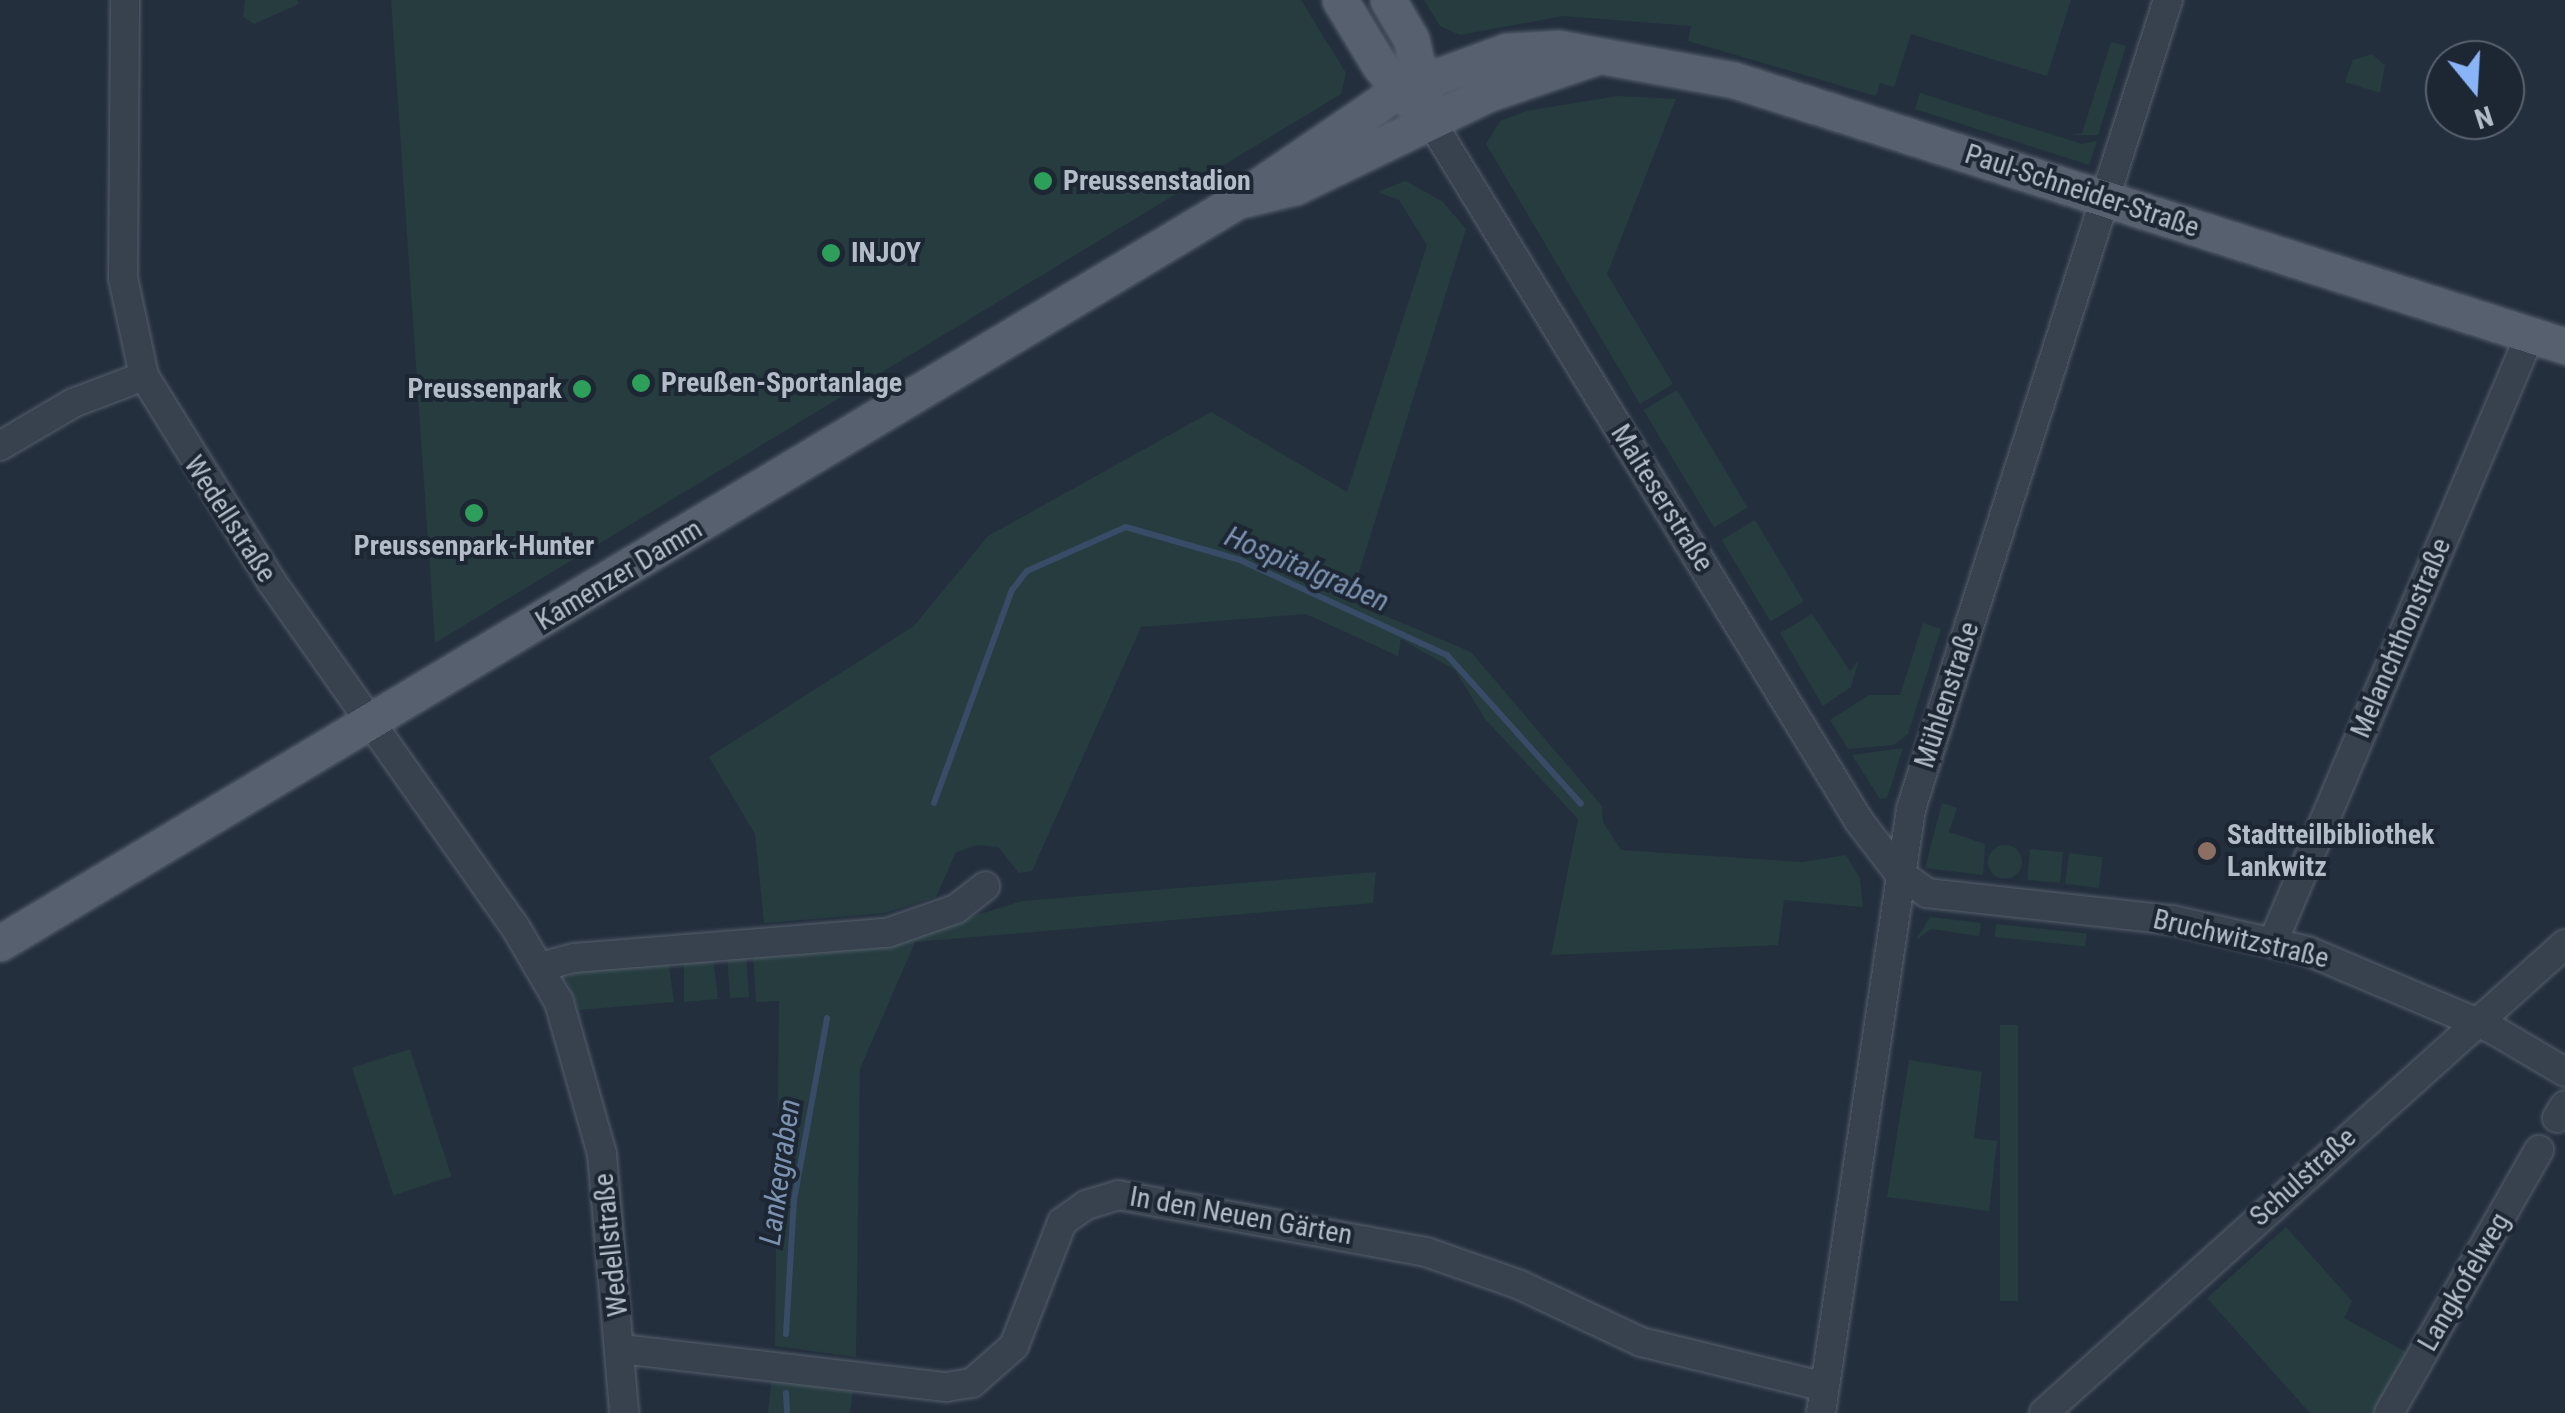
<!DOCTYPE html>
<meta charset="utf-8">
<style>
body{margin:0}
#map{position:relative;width:2565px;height:1413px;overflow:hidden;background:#242f3e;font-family:"Roboto Condensed",sans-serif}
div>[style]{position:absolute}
.green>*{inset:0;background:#263c3f;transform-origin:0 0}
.round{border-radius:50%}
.stream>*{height:6px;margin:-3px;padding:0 3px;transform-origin:3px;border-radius:3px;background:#394c67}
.roads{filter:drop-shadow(0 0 2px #565f6c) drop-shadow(0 0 2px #565f6c)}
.minor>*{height:28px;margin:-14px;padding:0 14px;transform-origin:14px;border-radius:14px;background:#38414e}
.major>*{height:35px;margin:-17.5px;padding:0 17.5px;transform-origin:17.5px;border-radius:17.5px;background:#56606e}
.dots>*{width:28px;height:28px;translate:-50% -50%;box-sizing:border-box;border:5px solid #1d2633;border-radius:50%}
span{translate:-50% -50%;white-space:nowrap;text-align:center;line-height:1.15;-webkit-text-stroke:8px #1d2633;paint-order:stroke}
.poi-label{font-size:28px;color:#b4bcc9;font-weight:700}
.left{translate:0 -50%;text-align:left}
.right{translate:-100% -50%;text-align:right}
.street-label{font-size:28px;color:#b4bcc9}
.water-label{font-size:30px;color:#7c92b1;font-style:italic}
.north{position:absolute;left:2425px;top:40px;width:100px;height:100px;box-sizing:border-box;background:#1d2633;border:2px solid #59626f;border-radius:50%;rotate:162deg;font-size:28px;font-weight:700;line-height:40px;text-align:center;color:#b4bcc9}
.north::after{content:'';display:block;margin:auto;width:35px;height:45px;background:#8ab4f8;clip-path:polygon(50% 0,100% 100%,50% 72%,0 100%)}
</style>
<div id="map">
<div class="green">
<i style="clip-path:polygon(245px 0,297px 0,299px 4px,254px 24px,243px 17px)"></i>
<i style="clip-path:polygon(391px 0,1301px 0,1346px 73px,1341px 94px,435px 643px)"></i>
<i style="clip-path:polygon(1424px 0,2071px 0,2047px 76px,1911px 34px,1894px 87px,1880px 83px,1876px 96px,1688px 41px,1691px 26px,1563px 16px,1460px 35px,1440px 26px)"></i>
<i style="clip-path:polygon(2111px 42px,2126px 46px,2098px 135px,2071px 135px,2082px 133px)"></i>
<i style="clip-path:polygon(2372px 54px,2385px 65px,2380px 93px,2345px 82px,2353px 60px)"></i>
<i style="clip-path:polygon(1920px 93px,2082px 144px,2097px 141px,2089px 165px,1915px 109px)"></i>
<i style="clip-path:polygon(1618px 96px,1676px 99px,1607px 274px,1673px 384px,1640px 404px,1486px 144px,1500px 121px,1527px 111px)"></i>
<i style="clip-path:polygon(1405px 181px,1442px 201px,1466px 229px,1350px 601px,1471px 652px,1602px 806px,1603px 822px,1621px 850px,1802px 862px,1846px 855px,1860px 878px,1863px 907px,1784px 900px,1778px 945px,1551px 955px,1578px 819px,1485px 719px,1455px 670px,1401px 639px,1398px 656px,1306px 614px,1141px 627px,1032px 871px,1019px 873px,998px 847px,977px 845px,956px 852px,936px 897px,885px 913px,764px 923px,755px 834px,709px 757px,914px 626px,988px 536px,1211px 412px,1347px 492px,1427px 245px,1399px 200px,1377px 192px)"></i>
<i style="left:1677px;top:390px;width:137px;height:39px;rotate:59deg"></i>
<i style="left:1755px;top:520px;width:95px;height:39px;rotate:59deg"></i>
<i style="clip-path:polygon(1812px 614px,1850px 671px,1859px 660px,1851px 687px,1823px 706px,1780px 633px)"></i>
<i style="clip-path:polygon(1923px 623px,1941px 629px,1908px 734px,1894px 745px,1848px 749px,1830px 720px,1869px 695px,1900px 695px)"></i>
<i style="clip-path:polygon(1903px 748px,1887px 798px,1880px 799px,1852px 755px)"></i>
<i style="clip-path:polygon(1942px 803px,1957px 808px,1949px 832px,1985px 844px,1983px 875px,1925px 868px)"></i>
<i class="round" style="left:1988px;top:845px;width:34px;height:34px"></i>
<i style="left:2030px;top:849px;width:33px;height:31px;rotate:5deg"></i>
<i style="left:2069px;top:853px;width:34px;height:31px;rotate:7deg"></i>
<i style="clip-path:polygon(1376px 872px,1373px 903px,915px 942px,860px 1069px,856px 1357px,775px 1346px,779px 1001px,756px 1002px,753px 953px,886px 943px,1022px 901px)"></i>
<i style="clip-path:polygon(1930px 917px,1981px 923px,1979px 936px,1931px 929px,1916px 940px)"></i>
<i style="left:1996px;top:924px;width:91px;height:13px;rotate:6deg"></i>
<i style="left:746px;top:953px;width:44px;height:19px;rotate:86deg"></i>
<i style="clip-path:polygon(713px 956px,718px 999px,684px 1002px,684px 958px)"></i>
<i style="clip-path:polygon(668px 959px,674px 1002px,579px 1010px,566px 980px,577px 968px)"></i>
<i style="left:2000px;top:1025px;width:18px;height:276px"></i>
<i style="left:410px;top:1049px;width:134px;height:61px;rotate:72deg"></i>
<i style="clip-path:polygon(1909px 1060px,1982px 1072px,1974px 1138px,1997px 1141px,1989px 1211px,1887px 1197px)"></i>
<i style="clip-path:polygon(2286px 1227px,2352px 1301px,2344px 1318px,2408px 1353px,2374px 1413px,2310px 1413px,2207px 1298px)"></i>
<i style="clip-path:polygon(772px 1376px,853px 1391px,850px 1413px,768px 1413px)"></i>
</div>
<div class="stream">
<i style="left:934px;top:803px;width:227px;rotate:-69.9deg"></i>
<i style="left:1012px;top:590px;width:24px;rotate:-52deg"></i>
<i style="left:1027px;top:571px;width:108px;rotate:-24deg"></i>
<i style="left:1126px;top:527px;width:119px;rotate:16.1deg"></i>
<i style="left:1240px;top:560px;width:228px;rotate:24.7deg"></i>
<i style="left:1447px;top:655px;width:200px;rotate:48deg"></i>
<i style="left:786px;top:1334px;width:134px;rotate:-86.6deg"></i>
<i style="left:794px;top:1200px;width:185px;rotate:-79.7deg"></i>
<i style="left:786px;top:1393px;width:20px;rotate:87deg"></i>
</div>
<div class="roads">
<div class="minor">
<i style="left:125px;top:0;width:278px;rotate:90.4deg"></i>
<i style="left:123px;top:278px;width:100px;rotate:77.9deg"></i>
<i style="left:144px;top:376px;width:241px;rotate:58.2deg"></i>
<i style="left:271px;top:581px;width:421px;rotate:54.8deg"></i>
<i style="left:514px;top:925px;width:89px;rotate:59.7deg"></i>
<i style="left:559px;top:1002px;width:158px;rotate:74.2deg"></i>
<i style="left:602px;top:1154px;width:260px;rotate:85.1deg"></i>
<i style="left:1430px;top:120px;width:822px;rotate:58.53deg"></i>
<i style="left:1859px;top:821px;width:64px;rotate:52.6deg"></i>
<i style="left:1898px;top:872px;width:36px;rotate:36deg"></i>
<i style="left:1927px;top:893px;width:247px;rotate:6.3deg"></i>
<i style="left:2173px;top:920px;width:139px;rotate:12.9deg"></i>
<i style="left:2308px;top:951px;width:202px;rotate:23deg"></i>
<i style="left:2494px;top:1030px;width:82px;rotate:30.6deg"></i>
<i style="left:0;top:446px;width:85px;rotate:-30.5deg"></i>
<i style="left:73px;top:403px;width:76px;rotate:-20.8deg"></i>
<i style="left:2273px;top:942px;width:659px;rotate:-67.05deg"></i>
<i style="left:540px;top:967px;width:35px;rotate:-15deg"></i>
<i style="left:574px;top:958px;width:314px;rotate:-4.6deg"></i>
<i style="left:887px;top:933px;width:73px;rotate:-19.2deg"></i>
<i style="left:956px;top:909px;width:37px;rotate:-38deg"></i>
<i style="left:2557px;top:1118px;width:15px;rotate:-58deg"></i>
<i style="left:621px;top:1349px;width:327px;rotate:6.7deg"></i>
<i style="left:946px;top:1387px;width:26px;rotate:-9deg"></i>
<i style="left:972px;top:1383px;width:56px;rotate:-41.4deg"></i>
<i style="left:1014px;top:1346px;width:133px;rotate:-68.8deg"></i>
<i style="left:1062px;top:1222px;width:29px;rotate:-35deg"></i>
<i style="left:1086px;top:1205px;width:34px;rotate:-17deg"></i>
<i style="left:1118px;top:1195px;width:313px;rotate:10.5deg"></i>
<i style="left:1426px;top:1252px;width:100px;rotate:19.3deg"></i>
<i style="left:1520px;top:1285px;width:134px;rotate:25.2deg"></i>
<i style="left:1641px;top:1342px;width:189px;rotate:13.7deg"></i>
<i style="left:1821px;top:1413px;width:611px;rotate:-81.52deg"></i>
<i style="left:1911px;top:809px;width:849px;rotate:-72.38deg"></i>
<i style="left:2044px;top:1413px;width:701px;rotate:-41.99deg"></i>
<i style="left:2389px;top:1413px;width:303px;rotate:-60.3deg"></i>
</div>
<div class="major">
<i style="left:1340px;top:0;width:77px;rotate:58.8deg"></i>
<i style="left:1380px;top:66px;width:52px;rotate:48.9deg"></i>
<i style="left:1388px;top:0;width:45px;rotate:59.5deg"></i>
<i style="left:1411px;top:39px;width:62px;rotate:76.9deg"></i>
<i style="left:1245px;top:199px;width:51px;rotate:-13.5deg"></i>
<i style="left:1295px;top:187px;width:213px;rotate:-25.8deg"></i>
<i style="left:1487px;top:94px;width:114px;rotate:-18.9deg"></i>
<i style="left:0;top:943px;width:1440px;rotate:-30.96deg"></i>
<i style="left:1235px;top:202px;width:197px;rotate:-34.3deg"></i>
<i style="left:1398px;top:91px;width:116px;rotate:-20.2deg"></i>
<i style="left:1507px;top:51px;width:51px;rotate:-3.4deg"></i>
<i style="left:1558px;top:48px;width:179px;rotate:10.3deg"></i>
<i style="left:1734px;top:80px;width:873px;rotate:17.75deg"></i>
</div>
</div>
<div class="dots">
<i style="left:1043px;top:181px;background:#2e9e5b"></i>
<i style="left:831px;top:253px;background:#2e9e5b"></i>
<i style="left:641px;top:383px;background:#2e9e5b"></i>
<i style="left:582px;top:389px;background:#2e9e5b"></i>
<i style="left:474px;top:513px;background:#2e9e5b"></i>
<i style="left:2207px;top:851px;background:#8d6e63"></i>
</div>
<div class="poi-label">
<span class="left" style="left:1063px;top:181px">Preussenstadion</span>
<span class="left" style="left:851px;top:253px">INJOY</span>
<span class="left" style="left:661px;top:383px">Preußen-Sportanlage</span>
<span class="right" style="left:562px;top:389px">Preussenpark</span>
<span style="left:474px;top:546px">Preussenpark-Hunter</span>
<span class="left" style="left:2227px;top:851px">Stadtteilbibliothek<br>Lankwitz</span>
</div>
<div class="street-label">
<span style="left:2082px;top:191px;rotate:18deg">Paul-Schneider-Straße</span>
<span style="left:1662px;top:498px;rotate:58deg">Malteserstraße</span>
<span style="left:230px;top:519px;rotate:57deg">Wedellstraße</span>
<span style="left:619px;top:575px;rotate:-31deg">Kamenzer Damm</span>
<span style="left:2401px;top:638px;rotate:-67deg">Melanchthonstraße</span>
<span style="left:1947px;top:695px;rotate:-72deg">Mühlenstraße</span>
<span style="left:2241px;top:939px;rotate:13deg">Bruchwitzstraße</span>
<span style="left:2303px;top:1177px;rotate:-42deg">Schulstraße</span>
<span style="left:1241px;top:1216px;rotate:10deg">In den Neuen Gärten</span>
<span style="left:611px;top:1245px;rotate:-96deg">Wedellstraße</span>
<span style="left:2464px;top:1282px;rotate:-60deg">Langkofelweg</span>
</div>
<div class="water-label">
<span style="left:1307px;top:569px;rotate:23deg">Hospitalgraben</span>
<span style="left:780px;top:1172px;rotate:-82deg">Lankegraben</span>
</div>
<div class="north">N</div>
</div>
